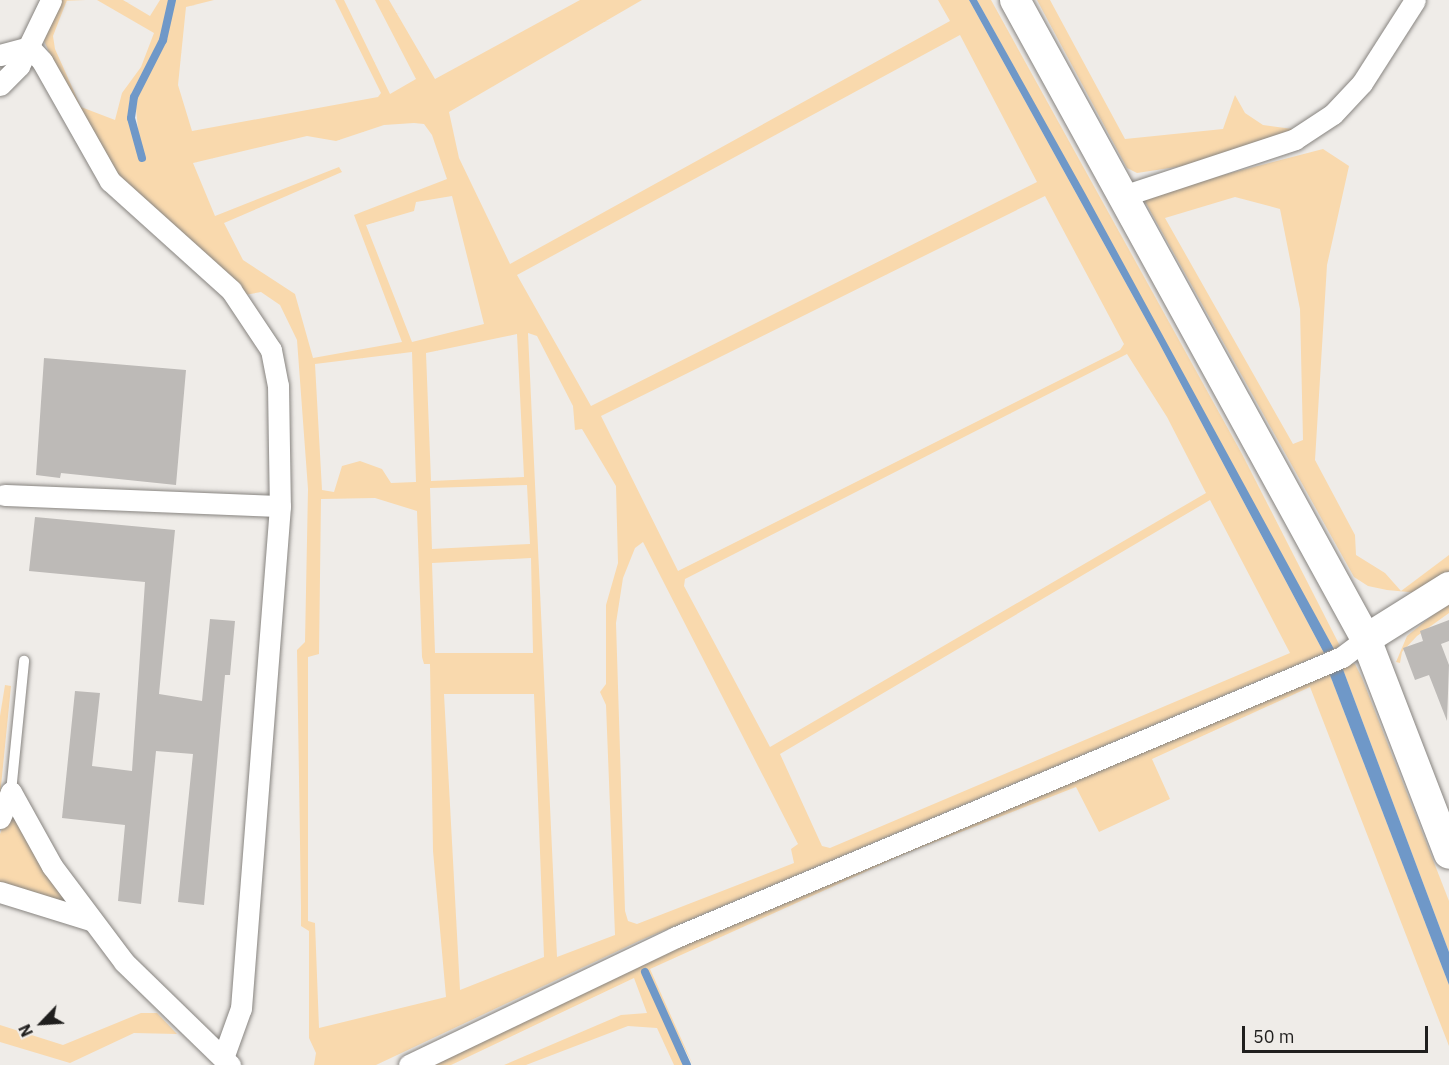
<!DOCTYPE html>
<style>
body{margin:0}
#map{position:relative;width:1449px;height:1065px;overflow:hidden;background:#efece8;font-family:"IBM Plex Sans",sans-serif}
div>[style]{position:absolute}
.green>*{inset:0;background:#f9d9ad}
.water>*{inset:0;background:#6f98c8}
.stream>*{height:8px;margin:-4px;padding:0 4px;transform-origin:4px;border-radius:4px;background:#6f98c8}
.building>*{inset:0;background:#bdbab7}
.roads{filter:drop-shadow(0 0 2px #878480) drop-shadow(0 0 2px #878480)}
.lane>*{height:10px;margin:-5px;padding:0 5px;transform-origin:5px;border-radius:5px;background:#fff}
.street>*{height:21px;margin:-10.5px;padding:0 10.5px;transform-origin:10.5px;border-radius:10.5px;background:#fff}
.secondary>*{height:30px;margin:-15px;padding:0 15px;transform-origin:15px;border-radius:15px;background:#fff}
span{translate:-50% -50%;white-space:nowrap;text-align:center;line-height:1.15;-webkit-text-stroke:4.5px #efece8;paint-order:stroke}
.north{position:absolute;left:12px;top:993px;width:60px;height:60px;-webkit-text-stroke:4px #efece8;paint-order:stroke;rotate:245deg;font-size:16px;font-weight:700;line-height:24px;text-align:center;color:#201f1e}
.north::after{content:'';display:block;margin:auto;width:21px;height:27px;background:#201f1e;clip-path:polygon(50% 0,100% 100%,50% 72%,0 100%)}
.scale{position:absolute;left:1242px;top:1026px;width:186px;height:27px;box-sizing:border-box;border:3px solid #201f1e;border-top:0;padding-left:8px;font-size:18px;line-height:21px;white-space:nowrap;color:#201f1e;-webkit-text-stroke:4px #efece8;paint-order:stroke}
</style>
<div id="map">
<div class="green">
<i style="clip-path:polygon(evenodd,60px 0,67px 0,53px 36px,55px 49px,81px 107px,115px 120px,122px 93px,141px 67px,154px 33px,97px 0,123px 0,150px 16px,160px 0,169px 0,160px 39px,130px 96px,128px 117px,141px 160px,135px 98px,164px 40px,174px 0,214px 0,186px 7px,178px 85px,192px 131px,378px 97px,381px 93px,335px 0,344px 0,390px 94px,416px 79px,375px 0,389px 0,435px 79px,580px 0,642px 0,449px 112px,459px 158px,510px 264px,950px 21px,938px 0,969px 0,1159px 343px,1324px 653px,641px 940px,376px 1065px,314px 1065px,316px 1053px,309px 1038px,309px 931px,301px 926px,301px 907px,297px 650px,305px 642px,308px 489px,297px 340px,280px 305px,261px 292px,245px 295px,115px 178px,85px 128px,44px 41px,60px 0,960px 35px,1037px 182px,591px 406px,517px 275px,960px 35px,60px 0,414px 123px,424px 124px,432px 135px,447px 179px,354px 215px,402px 342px,313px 358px,295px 294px,243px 260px,224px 223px,342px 172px,339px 167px,215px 216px,193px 163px,307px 136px,336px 141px,384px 125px,414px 123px,60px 0,452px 196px,484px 324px,412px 342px,366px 225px,414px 211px,416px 202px,452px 196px,60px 0,1045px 196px,1124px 344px,1120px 350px,678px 571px,601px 416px,1045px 196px,60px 0,528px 333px,537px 336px,573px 406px,575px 430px,582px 429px,616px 486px,618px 563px,606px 605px,606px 684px,600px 692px,606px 705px,615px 935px,557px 957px,528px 333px,60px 0,517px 334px,524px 477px,431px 481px,426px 353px,517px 334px,60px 0,412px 352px,416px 482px,391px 483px,382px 469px,360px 461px,342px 466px,334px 492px,322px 490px,315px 364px,412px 352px,60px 0,1127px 354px,1167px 417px,1206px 493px,770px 747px,684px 586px,685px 579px,1127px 354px,60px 0,527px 485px,530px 544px,432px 549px,430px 488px,527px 485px,60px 0,375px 498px,417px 511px,422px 657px,424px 664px,430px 664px,433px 851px,446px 997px,319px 1028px,315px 923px,308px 921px,308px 657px,319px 654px,321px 499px,375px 498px,60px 0,1210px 500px,1290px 653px,830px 848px,822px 846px,780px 754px,1210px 500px,60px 0,643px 542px,798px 844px,791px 849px,794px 863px,637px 924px,628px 921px,625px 911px,616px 623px,623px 578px,635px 548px,643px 542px,60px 0,531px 558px,533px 653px,435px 653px,432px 563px,531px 558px,60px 0,444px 694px,534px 694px,544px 957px,460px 990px,444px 694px)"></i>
<i style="clip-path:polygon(977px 0,991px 0,1242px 454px,1340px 646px,1334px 649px,1320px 625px)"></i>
<i style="clip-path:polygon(1037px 0,1050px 0,1125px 139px,1223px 129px,1235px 95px,1245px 113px,1263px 125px,1300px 130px,1196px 164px,1137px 173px,1127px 168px)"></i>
<i style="clip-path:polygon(evenodd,1323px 149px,1349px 166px,1327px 265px,1315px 460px,1355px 535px,1356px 555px,1385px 573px,1401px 591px,1449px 555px,1449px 571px,1419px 593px,1387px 590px,1368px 586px,1354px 577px,1142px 196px,1323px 149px,1235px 197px,1280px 209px,1300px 309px,1303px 440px,1293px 444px,1165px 218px,1235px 197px)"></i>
<i style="clip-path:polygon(1449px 602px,1449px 613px,1417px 636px,1402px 652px,1400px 663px,1396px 662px,1407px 636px)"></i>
<i style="clip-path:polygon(1348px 662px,1355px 664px,1362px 678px,1449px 901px,1449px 952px,1341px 664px)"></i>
<i style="clip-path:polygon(1328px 670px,1449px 985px,1449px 1046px,1310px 687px,1152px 759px,1170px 799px,1099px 832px,1076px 787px,907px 853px,650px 969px,693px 1065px,644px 970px,685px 1065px,674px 1065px,657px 1028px,628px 1026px,526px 1065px,504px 1065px,621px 1015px,647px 1013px,634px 978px,451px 1065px,429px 1065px,755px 911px)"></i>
<i style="clip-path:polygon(5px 685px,11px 686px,0 796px,0 716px)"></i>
<i style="clip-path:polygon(11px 806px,75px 912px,0 887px,0 834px)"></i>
<i style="clip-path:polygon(141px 1013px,157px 1013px,177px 1034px,134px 1033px,70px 1063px,0 1042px,0 1025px,63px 1045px)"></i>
</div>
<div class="water">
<i style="clip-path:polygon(969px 0,977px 0,1085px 193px,1334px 649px,1324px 653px,1159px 343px)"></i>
<i style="clip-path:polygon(1341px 664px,1449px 952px,1449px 985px,1328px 670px)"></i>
</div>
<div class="stream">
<i style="left:142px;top:158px;width:41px;rotate:-105.4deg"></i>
<i style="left:131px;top:118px;width:21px;rotate:-82deg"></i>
<i style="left:134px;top:97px;width:64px;rotate:-63deg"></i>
<i style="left:163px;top:40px;width:41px;rotate:-77.3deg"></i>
<i style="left:645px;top:972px;width:102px;rotate:65.7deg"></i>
</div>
<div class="building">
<i style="clip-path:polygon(44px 358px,186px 370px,176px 485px,61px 473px,60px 478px,36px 475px)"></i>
<i style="clip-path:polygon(35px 517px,175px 530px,159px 694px,202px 701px,210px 619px,235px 621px,230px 675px,225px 675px,204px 905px,178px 902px,193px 754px,156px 751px,141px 904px,118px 901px,125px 825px,62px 818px,75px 691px,100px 693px,92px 766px,132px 771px,145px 582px,29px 571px)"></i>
<i style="clip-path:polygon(1449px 620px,1449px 641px,1441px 644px,1449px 665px,1447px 721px,1429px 675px,1415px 680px,1403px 648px,1423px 641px,1420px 631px)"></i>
</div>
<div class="roads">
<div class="lane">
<i style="left:11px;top:792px;width:132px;rotate:-84.3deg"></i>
</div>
<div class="street">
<i style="left:0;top:55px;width:30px;rotate:-15deg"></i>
<i style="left:29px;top:47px;width:19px;rotate:47deg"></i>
<i style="left:42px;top:61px;width:138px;rotate:60.5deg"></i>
<i style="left:110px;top:181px;width:163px;rotate:42deg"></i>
<i style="left:231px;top:290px;width:72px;rotate:56.3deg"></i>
<i style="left:271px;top:350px;width:36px;rotate:79deg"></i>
<i style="left:278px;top:385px;width:121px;rotate:89.1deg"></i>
<i style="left:280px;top:506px;width:504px;rotate:94.44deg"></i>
<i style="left:241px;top:1008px;width:53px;rotate:109.8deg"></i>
<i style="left:0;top:85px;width:27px;rotate:-45deg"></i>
<i style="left:19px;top:66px;width:73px;rotate:-64.1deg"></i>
<i style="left:1123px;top:196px;width:181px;rotate:-18.3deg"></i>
<i style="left:1295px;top:139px;width:45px;rotate:-33.3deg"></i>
<i style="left:1333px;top:114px;width:42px;rotate:-46.9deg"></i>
<i style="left:1362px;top:83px;width:98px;rotate:-57.4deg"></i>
<i style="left:4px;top:495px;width:276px;rotate:2.3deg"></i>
<i style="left:0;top:818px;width:28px;rotate:-67deg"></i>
<i style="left:11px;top:792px;width:85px;rotate:61deg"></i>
<i style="left:52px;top:866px;width:120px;rotate:53.1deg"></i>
<i style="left:124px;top:962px;width:148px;rotate:44.2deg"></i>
<i style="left:0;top:892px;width:97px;rotate:17.3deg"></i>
<i style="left:409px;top:1065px;width:296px;rotate:-25.6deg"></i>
<i style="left:676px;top:937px;width:722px;rotate:-22.8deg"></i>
<i style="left:1342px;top:657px;width:30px;rotate:-37deg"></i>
</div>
<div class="secondary">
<i style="left:1015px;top:0;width:729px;rotate:61.22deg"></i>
<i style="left:1366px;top:639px;width:230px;rotate:68.9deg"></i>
<i style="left:1366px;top:639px;width:98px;rotate:-32.1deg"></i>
</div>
</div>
<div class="north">N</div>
<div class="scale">50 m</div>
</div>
